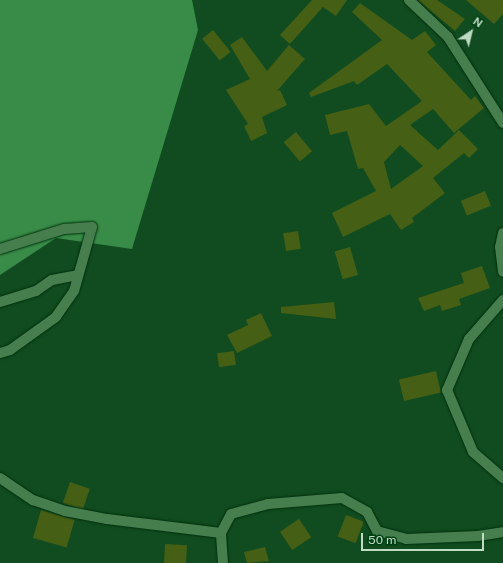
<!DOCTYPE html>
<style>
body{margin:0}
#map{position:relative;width:503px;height:563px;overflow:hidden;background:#104c1f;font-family:"Public Sans",sans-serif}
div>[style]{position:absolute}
.forest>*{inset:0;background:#388c48}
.building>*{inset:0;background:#455f15;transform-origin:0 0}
.roads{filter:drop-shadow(0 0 1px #012f0d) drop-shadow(0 0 1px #012f0d)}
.minor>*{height:10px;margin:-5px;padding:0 5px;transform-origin:5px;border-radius:5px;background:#467e4e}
span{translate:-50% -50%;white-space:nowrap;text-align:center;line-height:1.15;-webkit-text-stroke:3.5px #004114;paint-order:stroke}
.north{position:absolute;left:451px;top:12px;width:40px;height:40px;-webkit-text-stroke:3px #004114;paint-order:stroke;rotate:35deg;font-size:11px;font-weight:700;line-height:16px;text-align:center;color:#bfdcc2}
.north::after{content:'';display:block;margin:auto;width:14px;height:18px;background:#bfdcc2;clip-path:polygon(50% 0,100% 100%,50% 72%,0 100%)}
.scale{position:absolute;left:361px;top:533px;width:123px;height:18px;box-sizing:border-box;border:2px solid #bfdcc2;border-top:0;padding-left:5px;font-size:12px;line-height:14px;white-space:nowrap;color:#bfdcc2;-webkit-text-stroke:3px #004114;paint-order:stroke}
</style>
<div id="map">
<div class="forest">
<i style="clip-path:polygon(0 0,192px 0,198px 30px,132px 249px,56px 238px,0 275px)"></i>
</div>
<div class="building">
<i style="clip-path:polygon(312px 0,347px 0,336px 16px,323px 7px,290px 44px,280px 35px)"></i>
<i style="clip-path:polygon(418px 0,437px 0,465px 19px,455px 31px)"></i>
<i style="clip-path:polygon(466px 0,503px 0,503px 14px,494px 24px)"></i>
<i style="clip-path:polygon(evenodd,360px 3px,412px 40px,425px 31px,436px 45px,427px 52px,471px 100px,475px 96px,484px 108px,454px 133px,433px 109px,410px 125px,438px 150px,459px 130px,478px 149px,469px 158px,464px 153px,433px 178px,445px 193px,412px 218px,414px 222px,401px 230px,390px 214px,343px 237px,332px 213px,376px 191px,363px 168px,358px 169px,347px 131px,330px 135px,325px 115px,369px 104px,386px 126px,422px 101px,387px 64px,357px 85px,354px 81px,311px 97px,309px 93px,382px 40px,352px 12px,360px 3px,400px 145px,423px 166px,391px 189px,384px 162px,400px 145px)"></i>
<i style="left:213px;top:30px;width:28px;height:14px;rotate:51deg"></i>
<i style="clip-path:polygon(242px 37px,267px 71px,289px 45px,305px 59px,277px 91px,280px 90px,287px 105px,262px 117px,267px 133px,251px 141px,244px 126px,248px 124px,226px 90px,250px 79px,230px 45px)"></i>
<i style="left:296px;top:132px;width:25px;height:16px;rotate:50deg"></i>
<i style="left:485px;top:191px;width:16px;height:26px;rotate:68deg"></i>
<i style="left:298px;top:231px;width:18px;height:15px;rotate:81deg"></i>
<i style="left:350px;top:247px;width:29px;height:16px;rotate:74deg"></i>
<i style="clip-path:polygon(482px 266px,490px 288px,459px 299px,461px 305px,442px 311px,440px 305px,424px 311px,418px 298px,464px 283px,461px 273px)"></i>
<i style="clip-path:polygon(334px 302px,336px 319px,281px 313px,281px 307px)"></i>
<i style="clip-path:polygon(261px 313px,272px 336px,237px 353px,227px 335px,248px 325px,246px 320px)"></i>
<i style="left:234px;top:351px;width:14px;height:17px;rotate:82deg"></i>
<i style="left:436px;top:371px;width:22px;height:38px;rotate:77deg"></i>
<i style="left:70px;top:482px;width:21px;height:22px;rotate:19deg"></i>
<i style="left:41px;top:510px;width:35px;height:29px;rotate:16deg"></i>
<i style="left:346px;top:515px;width:19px;height:23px;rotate:21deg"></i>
<i style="left:299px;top:519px;width:22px;height:23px;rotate:56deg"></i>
<i style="left:165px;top:544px;width:22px;height:19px;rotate:3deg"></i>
<i style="clip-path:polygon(265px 547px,269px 561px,247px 563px,244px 552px)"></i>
</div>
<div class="roads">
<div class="minor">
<i style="left:409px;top:0;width:54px;rotate:43.5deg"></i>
<i style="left:448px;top:37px;width:102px;rotate:57.4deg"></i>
<i style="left:503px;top:233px;width:14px;rotate:102deg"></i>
<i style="left:500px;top:247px;width:25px;rotate:83deg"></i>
<i style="left:0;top:249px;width:67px;rotate:-17.4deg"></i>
<i style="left:64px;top:229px;width:28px;rotate:-4deg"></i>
<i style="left:92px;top:227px;width:66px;rotate:105.7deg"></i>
<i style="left:74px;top:291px;width:32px;rotate:125deg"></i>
<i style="left:56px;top:317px;width:57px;rotate:144.3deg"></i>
<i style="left:10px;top:350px;width:10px;rotate:163deg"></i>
<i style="left:503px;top:300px;width:52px;rotate:131.1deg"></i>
<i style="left:469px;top:339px;width:56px;rotate:113.3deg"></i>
<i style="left:447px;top:390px;width:67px;rotate:67.2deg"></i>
<i style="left:473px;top:452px;width:40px;rotate:41deg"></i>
<i style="left:0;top:302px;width:38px;rotate:-17deg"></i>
<i style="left:36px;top:291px;width:19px;rotate:-35deg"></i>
<i style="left:52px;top:280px;width:26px;rotate:-11deg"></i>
<i style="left:0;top:478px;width:40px;rotate:34deg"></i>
<i style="left:33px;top:500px;width:34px;rotate:19deg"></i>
<i style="left:65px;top:511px;width:43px;rotate:10.8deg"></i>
<i style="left:107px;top:519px;width:115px;rotate:7deg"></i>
<i style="left:223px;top:563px;width:30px;rotate:-94deg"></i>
<i style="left:221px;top:533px;width:21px;rotate:-62deg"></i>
<i style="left:231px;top:514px;width:38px;rotate:-15deg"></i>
<i style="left:268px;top:504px;width:74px;rotate:-4.6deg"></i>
<i style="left:342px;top:498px;width:29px;rotate:29deg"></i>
<i style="left:367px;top:512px;width:21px;rotate:62deg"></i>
<i style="left:377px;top:531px;width:30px;rotate:15deg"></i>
<i style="left:406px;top:539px;width:72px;rotate:-2.4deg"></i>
<i style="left:478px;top:536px;width:25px;rotate:-9deg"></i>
</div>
</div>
<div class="north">N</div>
<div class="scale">50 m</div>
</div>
